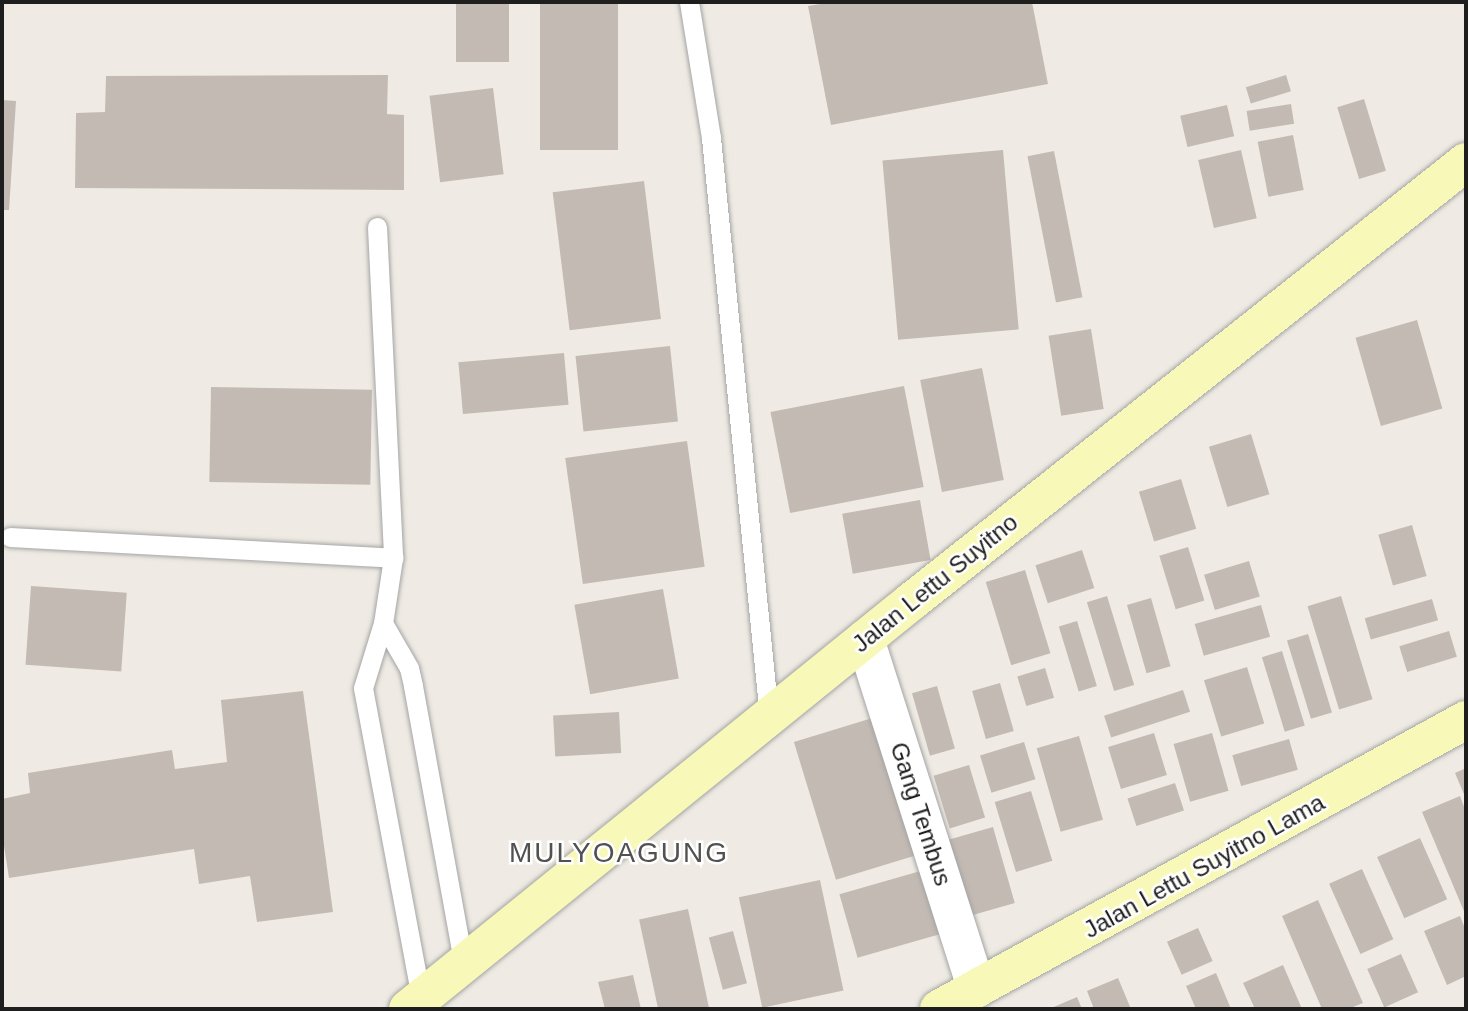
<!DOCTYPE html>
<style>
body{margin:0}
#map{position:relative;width:1468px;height:1011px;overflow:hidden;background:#efebe4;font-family:Helvetica,sans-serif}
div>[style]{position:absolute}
.building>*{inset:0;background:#c3bab3;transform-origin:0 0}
.roads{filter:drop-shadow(0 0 2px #a5a5a5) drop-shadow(0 0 2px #a5a5a5)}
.lane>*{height:19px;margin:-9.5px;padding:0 9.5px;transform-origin:9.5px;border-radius:9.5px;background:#fff}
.street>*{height:38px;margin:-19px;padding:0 19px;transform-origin:19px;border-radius:19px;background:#fff}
.secondary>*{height:38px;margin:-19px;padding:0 19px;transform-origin:19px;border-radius:19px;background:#f8f9b8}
span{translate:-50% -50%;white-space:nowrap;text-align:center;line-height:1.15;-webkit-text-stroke:5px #fff;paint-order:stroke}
.street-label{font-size:24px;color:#1e1e1e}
.quarter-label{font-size:28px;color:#515151;letter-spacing:2px}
.frame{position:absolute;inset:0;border:4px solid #1e1e1e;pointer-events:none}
</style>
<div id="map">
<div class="building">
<i style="left:456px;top:2px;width:53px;height:60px"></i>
<i style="left:540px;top:2px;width:78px;height:148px"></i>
<i style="clip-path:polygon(833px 2px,1032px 2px,1048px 84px,831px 125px,808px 6px)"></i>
<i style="clip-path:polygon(388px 75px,387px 114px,404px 115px,404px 190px,75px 188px,76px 113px,105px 112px,106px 76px)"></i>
<i style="left:1286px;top:75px;width:17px;height:42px;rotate:73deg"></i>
<i style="left:493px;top:88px;width:87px;height:64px;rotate:83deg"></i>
<i style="left:1364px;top:99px;width:75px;height:28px;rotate:73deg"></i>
<i style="clip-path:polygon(2px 100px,16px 101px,9px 210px,2px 210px)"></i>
<i style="left:1291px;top:104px;width:20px;height:45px;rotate:81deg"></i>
<i style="left:1227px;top:105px;width:32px;height:48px;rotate:77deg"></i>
<i style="left:1293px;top:135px;width:56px;height:36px;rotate:79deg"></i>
<i style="left:1003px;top:150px;width:180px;height:121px;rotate:85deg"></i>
<i style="left:1241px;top:150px;width:70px;height:44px;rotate:77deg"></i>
<i style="left:1054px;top:151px;width:149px;height:27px;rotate:79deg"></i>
<i style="left:644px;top:181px;width:139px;height:92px;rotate:83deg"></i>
<i style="left:1417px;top:320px;width:92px;height:64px;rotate:74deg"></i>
<i style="left:1091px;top:329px;width:81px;height:43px;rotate:81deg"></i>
<i style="left:670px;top:346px;width:76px;height:95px;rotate:84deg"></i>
<i style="left:564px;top:353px;width:52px;height:106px;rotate:85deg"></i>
<i style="left:982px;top:368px;width:114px;height:63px;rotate:79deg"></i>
<i style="left:904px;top:386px;width:103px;height:136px;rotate:79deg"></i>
<i style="left:211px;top:387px;width:161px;height:95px;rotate:1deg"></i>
<i style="left:1251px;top:434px;width:63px;height:44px;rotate:73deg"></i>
<i style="left:687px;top:441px;width:127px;height:123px;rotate:82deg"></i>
<i style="left:1181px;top:479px;width:52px;height:44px;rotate:73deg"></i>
<i style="left:920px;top:500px;width:61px;height:79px;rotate:80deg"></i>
<i style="left:1412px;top:525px;width:53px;height:35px;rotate:74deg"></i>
<i style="left:1188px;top:547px;width:56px;height:30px;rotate:73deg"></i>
<i style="left:1082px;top:550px;width:40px;height:49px;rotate:72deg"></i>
<i style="left:1249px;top:561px;width:37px;height:47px;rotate:73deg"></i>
<i style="left:1025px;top:570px;width:87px;height:41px;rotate:73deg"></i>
<i style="left:31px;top:586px;width:96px;height:79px;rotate:4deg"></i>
<i style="left:663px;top:589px;width:91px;height:90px;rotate:80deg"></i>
<i style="left:1107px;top:596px;width:93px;height:21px;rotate:73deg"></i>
<i style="left:1341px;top:596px;width:108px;height:35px;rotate:73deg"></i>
<i style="left:1151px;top:598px;width:71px;height:25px;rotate:74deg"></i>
<i style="left:1432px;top:599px;width:22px;height:70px;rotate:74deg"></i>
<i style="left:1261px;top:605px;width:33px;height:69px;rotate:74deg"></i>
<i style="left:1077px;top:621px;width:68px;height:19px;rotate:73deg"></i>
<i style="left:1449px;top:631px;width:27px;height:52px;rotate:73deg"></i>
<i style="left:1308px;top:634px;width:82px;height:22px;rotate:73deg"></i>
<i style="left:1282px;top:651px;width:78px;height:21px;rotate:73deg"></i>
<i style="left:1247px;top:667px;width:59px;height:45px;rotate:73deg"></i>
<i style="left:1045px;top:668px;width:31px;height:29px;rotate:73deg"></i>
<i style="left:1000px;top:683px;width:50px;height:29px;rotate:74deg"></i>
<i style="left:937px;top:686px;width:65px;height:26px;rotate:74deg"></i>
<i style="left:1183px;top:690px;width:23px;height:83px;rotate:72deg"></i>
<i style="clip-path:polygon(303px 691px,333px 912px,257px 922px,250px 876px,199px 884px,194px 849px,9px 878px,2px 833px,2px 799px,30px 793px,28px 773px,172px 750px,175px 769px,227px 762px,221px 700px)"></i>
<i style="left:619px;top:712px;width:41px;height:66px;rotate:87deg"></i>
<i style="left:879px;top:716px;width:144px;height:89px;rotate:73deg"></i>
<i style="left:1154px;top:733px;width:44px;height:48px;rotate:73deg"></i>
<i style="left:1212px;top:733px;width:60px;height:40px;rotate:74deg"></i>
<i style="left:1079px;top:736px;width:87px;height:44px;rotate:74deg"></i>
<i style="left:1289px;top:739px;width:32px;height:59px;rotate:74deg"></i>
<i style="left:1024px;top:742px;width:39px;height:46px;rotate:73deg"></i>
<i style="left:969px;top:765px;width:55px;height:37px;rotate:73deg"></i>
<i style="clip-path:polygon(1466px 768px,1466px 799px,1455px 773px)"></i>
<i style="left:1175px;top:783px;width:29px;height:50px;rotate:72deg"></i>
<i style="left:1031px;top:791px;width:73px;height:38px;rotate:73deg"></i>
<i style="clip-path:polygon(1460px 796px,1466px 812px,1466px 916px,1422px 812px)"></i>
<i style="left:993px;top:827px;width:79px;height:50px;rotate:74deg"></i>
<i style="left:1420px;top:838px;width:67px;height:47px;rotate:66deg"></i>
<i style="left:1362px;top:869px;width:77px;height:36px;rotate:66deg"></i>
<i style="left:924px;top:870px;width:66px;height:88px;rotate:74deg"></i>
<i style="left:820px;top:880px;width:113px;height:83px;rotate:78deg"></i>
<i style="clip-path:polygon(1318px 900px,1363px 1003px,1348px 1009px,1322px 1009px,1282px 916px)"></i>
<i style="left:688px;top:909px;width:102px;height:50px;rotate:78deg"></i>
<i style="clip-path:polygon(1460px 916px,1466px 931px,1466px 976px,1447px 985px,1424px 931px)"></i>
<i style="left:1198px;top:928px;width:36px;height:34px;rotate:66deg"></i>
<i style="left:733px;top:931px;width:54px;height:25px;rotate:75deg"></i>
<i style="left:1401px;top:954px;width:42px;height:37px;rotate:66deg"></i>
<i style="clip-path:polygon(1283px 965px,1302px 1009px,1255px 1009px,1243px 983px)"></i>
<i style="clip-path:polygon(1216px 973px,1231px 1009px,1196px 1009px,1186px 986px)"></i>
<i style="clip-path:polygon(633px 975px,641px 1009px,605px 1009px,598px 982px)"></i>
<i style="clip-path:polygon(1118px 978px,1131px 1009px,1094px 1009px,1087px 991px)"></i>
<i style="clip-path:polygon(1077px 997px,1082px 1009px,1049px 1009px)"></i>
</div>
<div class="roads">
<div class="lane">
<i style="left:689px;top:2px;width:138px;rotate:80.8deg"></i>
<i style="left:711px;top:138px;width:582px;rotate:84.28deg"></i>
<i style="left:377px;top:227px;width:331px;rotate:87.2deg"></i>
<i style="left:393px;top:558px;width:66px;rotate:98.7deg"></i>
<i style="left:383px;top:623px;width:68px;rotate:107.1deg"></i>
<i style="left:363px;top:688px;width:316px;rotate:79.4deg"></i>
<i style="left:10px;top:537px;width:384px;rotate:3.1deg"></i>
<i style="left:383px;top:623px;width:52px;rotate:60deg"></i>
<i style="left:409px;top:668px;width:18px;rotate:77deg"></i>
<i style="left:413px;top:686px;width:285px;rotate:79.7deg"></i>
</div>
<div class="street">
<i style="left:865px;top:639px;width:367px;rotate:72.3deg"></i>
</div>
<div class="secondary">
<i style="left:408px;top:1009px;width:648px;rotate:-38.99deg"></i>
<i style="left:912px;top:601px;width:707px;rotate:-38.39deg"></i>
<i style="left:939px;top:1009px;width:601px;rotate:-28.74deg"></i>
</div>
</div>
<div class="street-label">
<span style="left:935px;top:583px;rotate:-39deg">Jalan Lettu Suyitno</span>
<span style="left:921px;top:814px;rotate:72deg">Gang Tembus</span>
<span style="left:1204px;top:866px;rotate:-29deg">Jalan Lettu Suyitno Lama</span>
</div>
<div class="quarter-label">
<span style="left:619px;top:853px">MULYOAGUNG</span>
</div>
<div class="frame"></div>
</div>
